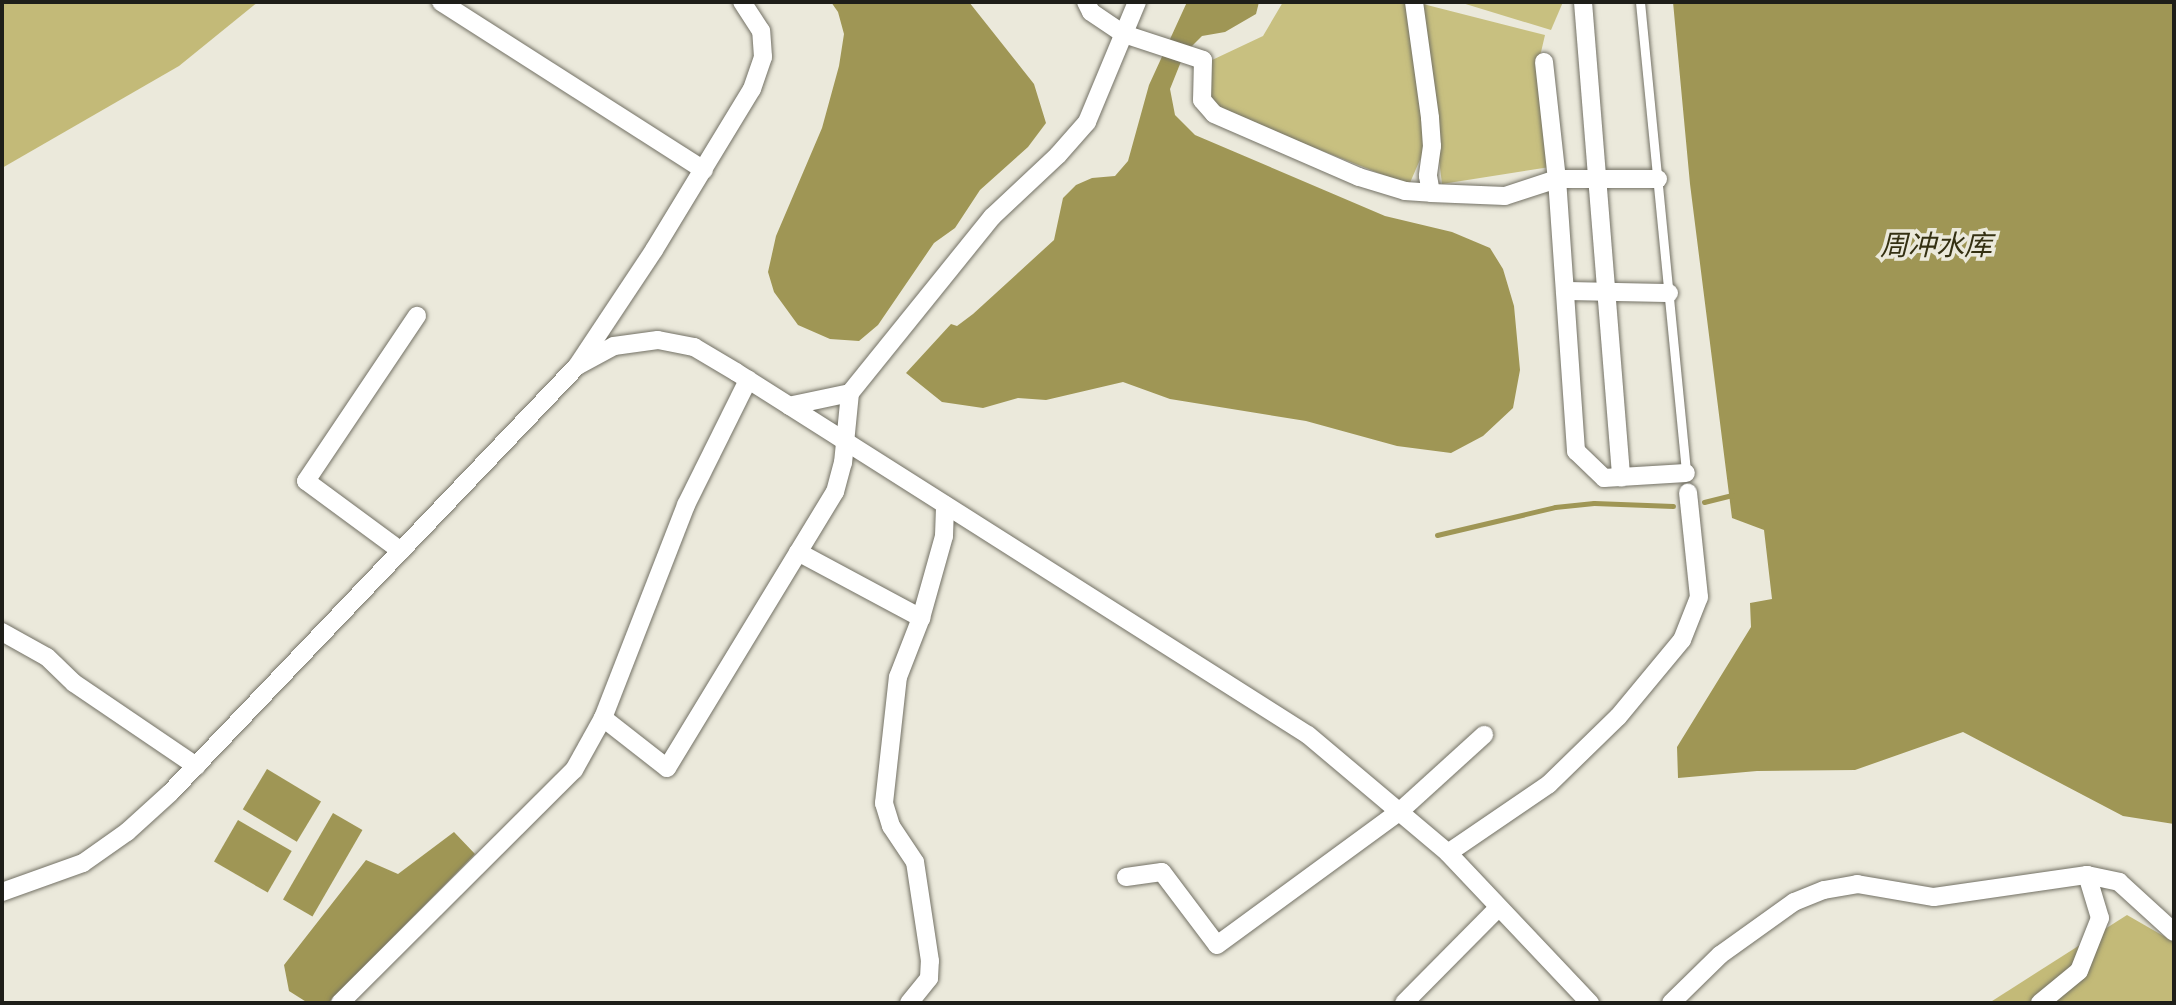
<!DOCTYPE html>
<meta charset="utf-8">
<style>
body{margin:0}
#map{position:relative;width:2176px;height:1005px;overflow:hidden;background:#ebe9db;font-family:"Work Sans","Noto Sans SC",sans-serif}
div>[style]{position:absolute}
.green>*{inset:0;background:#c8c080}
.forest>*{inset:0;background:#c3ba78}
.water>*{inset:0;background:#9f9655;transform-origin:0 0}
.stream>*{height:5px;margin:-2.5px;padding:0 2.5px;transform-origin:2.5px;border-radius:2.5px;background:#9f9655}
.roads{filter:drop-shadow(0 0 2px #737165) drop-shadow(0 0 2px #737165)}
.lane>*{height:9px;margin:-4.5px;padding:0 4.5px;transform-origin:4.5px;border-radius:4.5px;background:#fff}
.street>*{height:18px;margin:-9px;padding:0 9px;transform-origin:9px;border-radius:9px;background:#fff}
span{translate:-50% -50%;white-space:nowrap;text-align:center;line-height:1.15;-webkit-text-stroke:7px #ebe9db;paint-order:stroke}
.water-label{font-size:28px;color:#343012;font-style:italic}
.frame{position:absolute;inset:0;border:4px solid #1e1e19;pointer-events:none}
</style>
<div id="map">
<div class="green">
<i style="clip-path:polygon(1283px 2px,1413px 2px,1426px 146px,1409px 185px,1219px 110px,1209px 97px,1210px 61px,1263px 36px)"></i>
<i style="clip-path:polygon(1459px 2px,1563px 2px,1551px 30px)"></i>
<i style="clip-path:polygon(1423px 4px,1545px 35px,1538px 65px,1550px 167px,1442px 184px,1422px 18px)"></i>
</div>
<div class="forest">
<i style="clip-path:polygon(2px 2px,258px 2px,179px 66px,2px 168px)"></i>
<i style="clip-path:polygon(2127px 915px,2174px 942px,2174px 1003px,1989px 1003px)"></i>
</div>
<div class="water">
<i style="clip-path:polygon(831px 2px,969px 2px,1034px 84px,1046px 123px,1028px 147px,980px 190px,955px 228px,934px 243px,878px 325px,859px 341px,830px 339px,798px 325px,774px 292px,768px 272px,776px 236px,822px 128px,839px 66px,844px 34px,838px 12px)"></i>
<i style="clip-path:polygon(1187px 2px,1259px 2px,1256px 14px,1225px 32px,1202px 36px,1184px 54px,1170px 89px,1175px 115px,1195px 135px,1385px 216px,1452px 232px,1490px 248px,1503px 269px,1514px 306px,1520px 370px,1513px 408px,1483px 436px,1451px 453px,1397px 446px,1306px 421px,1170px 399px,1123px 382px,1046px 400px,1018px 398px,983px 408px,942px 402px,906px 373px,951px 324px,957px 326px,973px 314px,1054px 240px,1063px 198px,1076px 185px,1092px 178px,1115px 176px,1128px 161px,1149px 85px)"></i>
<i style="clip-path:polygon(1673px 2px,2174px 2px,2174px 824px,2123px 816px,1963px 732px,1855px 770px,1757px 771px,1678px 778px,1677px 747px,1751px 627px,1750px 603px,1772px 599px,1764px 530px,1732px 518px,1690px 184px)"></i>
<i style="left:267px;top:769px;width:63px;height:47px;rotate:31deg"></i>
<i style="left:333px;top:813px;width:34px;height:100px;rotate:30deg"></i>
<i style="left:238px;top:820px;width:62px;height:48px;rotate:30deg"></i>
<i style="clip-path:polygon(454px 832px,475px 854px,328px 1003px,308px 1003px,289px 991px,284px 965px,366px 860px,398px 874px)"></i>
</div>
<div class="stream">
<i style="left:1704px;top:502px;width:29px;rotate:-14deg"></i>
<i style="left:1437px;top:535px;width:121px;rotate:-13.3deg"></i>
<i style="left:1555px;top:507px;width:39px;rotate:-6deg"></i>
<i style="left:1594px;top:503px;width:79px;rotate:2.2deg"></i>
</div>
<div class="roads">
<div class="lane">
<i style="left:1640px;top:2px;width:473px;rotate:84.4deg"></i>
</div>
<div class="street">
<i style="left:441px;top:2px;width:312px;rotate:32.6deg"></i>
<i style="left:1086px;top:2px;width:11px;rotate:63deg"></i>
<i style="left:1091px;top:12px;width:40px;rotate:34deg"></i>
<i style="left:1124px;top:34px;width:83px;rotate:18.2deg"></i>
<i style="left:1203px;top:60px;width:40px;rotate:91.4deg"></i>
<i style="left:1202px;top:100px;width:18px;rotate:49deg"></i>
<i style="left:1214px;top:114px;width:158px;rotate:23.5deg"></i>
<i style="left:1359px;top:177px;width:48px;rotate:16.9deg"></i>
<i style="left:1405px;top:191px;width:26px;rotate:4deg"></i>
<i style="left:1414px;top:2px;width:117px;rotate:82.1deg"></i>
<i style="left:1430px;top:118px;width:28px;rotate:86deg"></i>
<i style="left:1432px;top:146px;width:30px;rotate:98deg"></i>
<i style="left:1428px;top:176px;width:17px;rotate:80deg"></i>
<i style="left:1431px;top:193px;width:74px;rotate:2.3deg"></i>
<i style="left:1505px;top:196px;width:55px;rotate:-18.1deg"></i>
<i style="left:1557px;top:179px;width:101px"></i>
<i style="left:1583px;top:2px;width:477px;rotate:85.4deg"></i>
<i style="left:1544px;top:62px;width:118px;rotate:83.7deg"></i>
<i style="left:1557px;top:179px;width:273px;rotate:86deg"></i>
<i style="left:1576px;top:451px;width:39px;rotate:44deg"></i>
<i style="left:1604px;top:478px;width:82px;rotate:-3.5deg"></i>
<i style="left:1565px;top:291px;width:104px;rotate:1.1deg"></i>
<i style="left:577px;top:366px;width:42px;rotate:-28.4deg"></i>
<i style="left:614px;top:346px;width:44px;rotate:-7.8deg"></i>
<i style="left:658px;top:340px;width:37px;rotate:11deg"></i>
<i style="left:694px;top:347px;width:49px;rotate:30.8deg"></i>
<i style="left:736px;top:372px;width:677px;rotate:32.4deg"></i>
<i style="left:1308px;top:735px;width:183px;rotate:40.1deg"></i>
<i style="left:1448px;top:853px;width:207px;rotate:46.6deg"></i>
<i style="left:850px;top:393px;width:226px;rotate:-51.1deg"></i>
<i style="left:992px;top:217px;width:91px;rotate:-43.2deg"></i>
<i style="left:1058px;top:155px;width:44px;rotate:-48.7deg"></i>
<i style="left:1087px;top:122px;width:130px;rotate:-67.4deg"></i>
<i style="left:401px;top:551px;width:118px;rotate:-143.6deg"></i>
<i style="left:306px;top:481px;width:199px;rotate:-56.1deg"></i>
<i style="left:798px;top:552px;width:140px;rotate:28.2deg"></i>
<i style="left:921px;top:618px;width:85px;rotate:-74.3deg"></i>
<i style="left:944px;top:536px;width:31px;rotate:-88deg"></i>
<i style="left:2px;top:632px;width:51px;rotate:29.1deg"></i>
<i style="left:47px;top:657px;width:37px;rotate:44deg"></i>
<i style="left:74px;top:683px;width:148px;rotate:34.2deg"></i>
<i style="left:603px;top:718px;width:81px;rotate:38deg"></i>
<i style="left:667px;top:768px;width:323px;rotate:-58.7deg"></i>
<i style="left:835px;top:492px;width:30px;rotate:-75deg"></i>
<i style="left:843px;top:463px;width:70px;rotate:-84.3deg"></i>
<i style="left:850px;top:393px;width:62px;rotate:168deg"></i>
<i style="left:1448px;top:853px;width:122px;rotate:-34.3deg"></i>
<i style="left:1549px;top:784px;width:96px;rotate:-44.2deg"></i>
<i style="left:1618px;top:717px;width:100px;rotate:-50.3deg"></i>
<i style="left:1682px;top:640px;width:46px;rotate:-68.4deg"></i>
<i style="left:1699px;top:597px;width:105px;rotate:-96deg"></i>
<i style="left:1126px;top:877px;width:36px;rotate:-8deg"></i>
<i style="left:1162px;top:872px;width:91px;rotate:53deg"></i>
<i style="left:1217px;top:945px;width:225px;rotate:-36.2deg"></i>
<i style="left:1399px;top:812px;width:115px;rotate:-42.2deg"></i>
<i style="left:2px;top:892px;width:86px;rotate:-19.7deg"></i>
<i style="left:83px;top:863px;width:54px;rotate:-35.2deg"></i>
<i style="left:127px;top:832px;width:58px;rotate:-42.2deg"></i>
<i style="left:170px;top:793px;width:590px;rotate:-46.37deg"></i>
<i style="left:577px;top:366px;width:139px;rotate:-56.4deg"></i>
<i style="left:654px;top:250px;width:188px;rotate:-58.7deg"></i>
<i style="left:752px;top:89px;width:34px;rotate:-71deg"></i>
<i style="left:763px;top:57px;width:26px;rotate:-94deg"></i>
<i style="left:761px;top:31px;width:35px;rotate:-123deg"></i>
<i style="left:340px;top:1003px;width:330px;rotate:-44.9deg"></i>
<i style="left:574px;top:770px;width:60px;rotate:-60.9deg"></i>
<i style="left:603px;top:718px;width:229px;rotate:-68.7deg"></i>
<i style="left:686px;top:505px;width:140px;rotate:-63.6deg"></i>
<i style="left:909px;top:1003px;width:32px;rotate:-51deg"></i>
<i style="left:929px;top:978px;width:17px;rotate:-87deg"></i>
<i style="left:930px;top:961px;width:100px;rotate:-98.6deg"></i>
<i style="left:915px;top:862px;width:43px;rotate:-123.7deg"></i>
<i style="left:891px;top:826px;width:24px;rotate:-107deg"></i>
<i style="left:884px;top:803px;width:127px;rotate:-83.7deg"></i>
<i style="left:898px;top:677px;width:63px;rotate:-68.7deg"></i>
<i style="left:1404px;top:1003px;width:134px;rotate:-45.3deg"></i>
<i style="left:1671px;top:1003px;width:69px;rotate:-44.4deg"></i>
<i style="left:1720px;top:955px;width:91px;rotate:-35.6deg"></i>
<i style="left:1794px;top:902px;width:32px;rotate:-22deg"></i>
<i style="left:1824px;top:890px;width:34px;rotate:-10deg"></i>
<i style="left:1857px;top:884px;width:78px;rotate:9.6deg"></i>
<i style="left:1934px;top:897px;width:155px;rotate:-8.2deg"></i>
<i style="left:2087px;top:875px;width:33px;rotate:12deg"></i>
<i style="left:2119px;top:882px;width:74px;rotate:42.3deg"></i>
<i style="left:2040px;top:1003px;width:50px;rotate:-39.4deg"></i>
<i style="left:2079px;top:971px;width:57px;rotate:-68.4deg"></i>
<i style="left:2100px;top:918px;width:45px;rotate:-106.8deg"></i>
</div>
</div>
<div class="water-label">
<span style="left:1936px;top:246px">周冲水库</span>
</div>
<div class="frame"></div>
</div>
